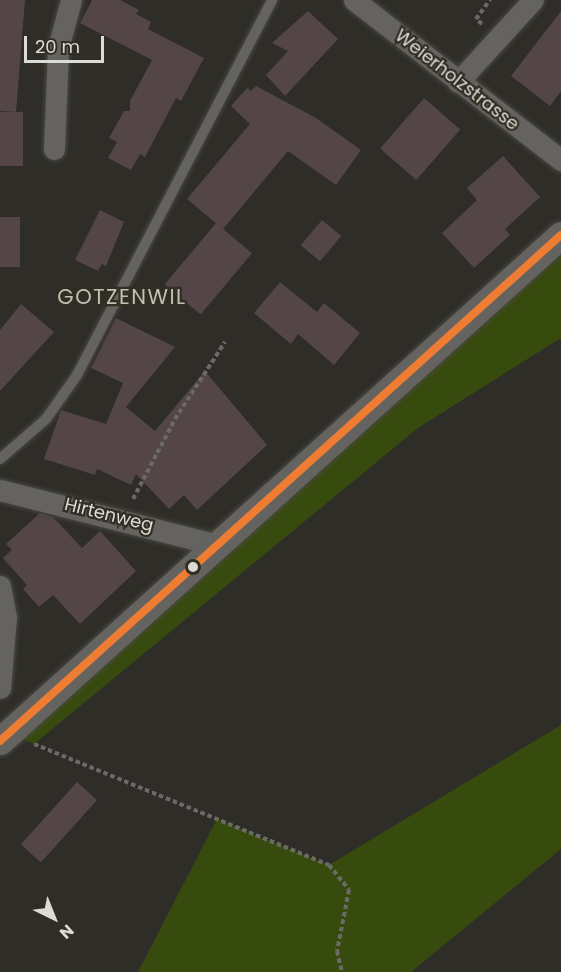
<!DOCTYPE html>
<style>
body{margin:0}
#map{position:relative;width:561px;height:972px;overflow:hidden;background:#2e2d27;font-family:Poppins,sans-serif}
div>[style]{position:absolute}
.green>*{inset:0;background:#384b0e}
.building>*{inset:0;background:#534548;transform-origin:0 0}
.path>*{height:4px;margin-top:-2px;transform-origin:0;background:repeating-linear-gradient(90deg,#6b6a66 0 4.5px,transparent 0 7.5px)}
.roads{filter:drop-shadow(0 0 2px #4a4844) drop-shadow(0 0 2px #4a4844)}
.service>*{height:10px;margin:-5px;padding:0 5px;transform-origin:5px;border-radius:5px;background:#646360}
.minor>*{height:21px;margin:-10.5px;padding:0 10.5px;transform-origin:10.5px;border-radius:10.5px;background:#646360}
.tertiary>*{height:27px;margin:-13.5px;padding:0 13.5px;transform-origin:13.5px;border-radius:13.5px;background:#646360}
.bus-1>*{height:8px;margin:-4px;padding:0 4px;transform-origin:4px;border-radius:4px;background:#ee7d33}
.dots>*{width:16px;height:16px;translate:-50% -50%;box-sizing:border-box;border:3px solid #312e24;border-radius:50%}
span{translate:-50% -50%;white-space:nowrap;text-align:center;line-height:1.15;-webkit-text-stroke:4.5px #312e24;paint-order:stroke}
.street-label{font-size:18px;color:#dddbd5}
.quarter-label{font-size:21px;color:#c2bfb3;letter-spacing:1.5px}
.north{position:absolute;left:24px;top:888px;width:60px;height:60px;-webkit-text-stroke:4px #312e24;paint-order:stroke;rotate:137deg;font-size:16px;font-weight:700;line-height:24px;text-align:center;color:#dddbd5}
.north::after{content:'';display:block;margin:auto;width:21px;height:27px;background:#dddbd5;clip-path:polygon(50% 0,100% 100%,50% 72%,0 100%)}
.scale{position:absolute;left:24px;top:36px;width:80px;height:27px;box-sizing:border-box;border:3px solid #dddbd5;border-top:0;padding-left:8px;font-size:18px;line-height:21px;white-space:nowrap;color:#dddbd5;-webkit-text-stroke:4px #312e24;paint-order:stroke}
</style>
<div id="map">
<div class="green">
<i style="clip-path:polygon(561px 235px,561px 338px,418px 428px,34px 744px,9px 732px)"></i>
<i style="clip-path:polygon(561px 725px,561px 849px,411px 972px,138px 972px,217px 819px,329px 865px)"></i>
</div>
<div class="building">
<i style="clip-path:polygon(0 0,25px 0,16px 112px,0 111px)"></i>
<i style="clip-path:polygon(92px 0,120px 0,139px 10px,136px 14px,151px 22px,148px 29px,204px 58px,181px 101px,176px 98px,145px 157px,140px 154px,131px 170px,108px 158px,117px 142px,109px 138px,124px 111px,130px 111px,130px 101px,152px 60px,80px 23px)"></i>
<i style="clip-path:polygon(308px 11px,338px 39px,285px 96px,266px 75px,288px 51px,272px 43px)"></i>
<i style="clip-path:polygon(561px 11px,561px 91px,550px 106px,511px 76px)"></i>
<i style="clip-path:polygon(256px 86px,316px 118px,361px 150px,336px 185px,288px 151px,223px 229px,187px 199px,250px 124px,231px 106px,247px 88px,251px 91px)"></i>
<i style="left:424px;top:98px;width:48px;height:67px;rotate:41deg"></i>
<i style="left:23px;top:112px;width:54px;height:23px;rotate:90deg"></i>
<i style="clip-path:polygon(503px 156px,540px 197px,505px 229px,510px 235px,474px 268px,442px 233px,477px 200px,467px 188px)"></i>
<i style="clip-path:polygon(100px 210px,124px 222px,106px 266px,102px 264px,98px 271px,75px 260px)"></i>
<i style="left:0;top:217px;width:20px;height:50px"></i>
<i style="left:322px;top:220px;width:25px;height:33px;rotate:40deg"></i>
<i style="left:216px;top:223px;width:47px;height:80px;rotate:40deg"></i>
<i style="clip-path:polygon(280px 282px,317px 312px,324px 303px,360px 333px,334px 365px,298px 334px,291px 344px,254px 313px)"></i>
<i style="clip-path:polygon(21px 304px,54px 332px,0 391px,0 330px)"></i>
<i style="clip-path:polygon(116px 318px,175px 347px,126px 407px,155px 431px,205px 371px,267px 445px,197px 510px,184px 495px,169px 509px,136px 474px,131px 485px,97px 469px,95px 475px,44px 459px,61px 410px,106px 424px,123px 383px,91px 368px)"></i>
<i style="clip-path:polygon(40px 513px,53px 517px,82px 548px,100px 531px,136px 571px,80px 624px,53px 595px,39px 607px,23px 589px,27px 585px,3px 558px,12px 550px,6px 544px)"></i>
<i style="left:77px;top:782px;width:27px;height:84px;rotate:42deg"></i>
</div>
<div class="path">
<i style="left:482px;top:24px;width:8px;rotate:-140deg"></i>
<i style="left:476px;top:19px;width:24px;rotate:-54deg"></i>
<i style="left:133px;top:499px;width:90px;rotate:-62.3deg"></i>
<i style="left:175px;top:419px;width:92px;rotate:-57deg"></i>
<i style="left:34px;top:744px;width:319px;rotate:22.3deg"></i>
<i style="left:329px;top:865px;width:32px;rotate:51deg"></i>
<i style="left:349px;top:890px;width:62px;rotate:101.1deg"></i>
<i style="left:337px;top:951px;width:22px;rotate:77deg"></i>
</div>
<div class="roads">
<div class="service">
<i style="left:0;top:459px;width:61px;rotate:-41deg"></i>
<i style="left:46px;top:419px;width:54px;rotate:-54.8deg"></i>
<i style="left:77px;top:375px;width:423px;rotate:-62.5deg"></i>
</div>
<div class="minor">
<i style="left:354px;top:0;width:262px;rotate:37.7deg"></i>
<i style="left:458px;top:82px;width:111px;rotate:-47.6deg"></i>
<i style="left:54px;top:149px;width:101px;rotate:-87.7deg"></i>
<i style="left:58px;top:48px;width:50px;rotate:-74.8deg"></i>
<i style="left:0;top:490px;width:224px;rotate:14.2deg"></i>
<i style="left:0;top:586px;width:32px;rotate:79deg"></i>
<i style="left:6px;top:617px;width:71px;rotate:94.8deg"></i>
</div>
<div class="tertiary">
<i style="left:0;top:741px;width:755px;rotate:-42.05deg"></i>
</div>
</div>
<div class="bus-1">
<i style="left:0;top:741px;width:755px;rotate:-42.05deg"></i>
</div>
<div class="dots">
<i style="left:193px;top:567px;background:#dddbd5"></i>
</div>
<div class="street-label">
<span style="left:457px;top:80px;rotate:38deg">Weierholzstrasse</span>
<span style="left:109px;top:515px;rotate:14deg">Hirtenweg</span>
</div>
<div class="quarter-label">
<span style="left:122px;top:297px">GOTZENWIL</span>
</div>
<div class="north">N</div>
<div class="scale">20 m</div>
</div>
